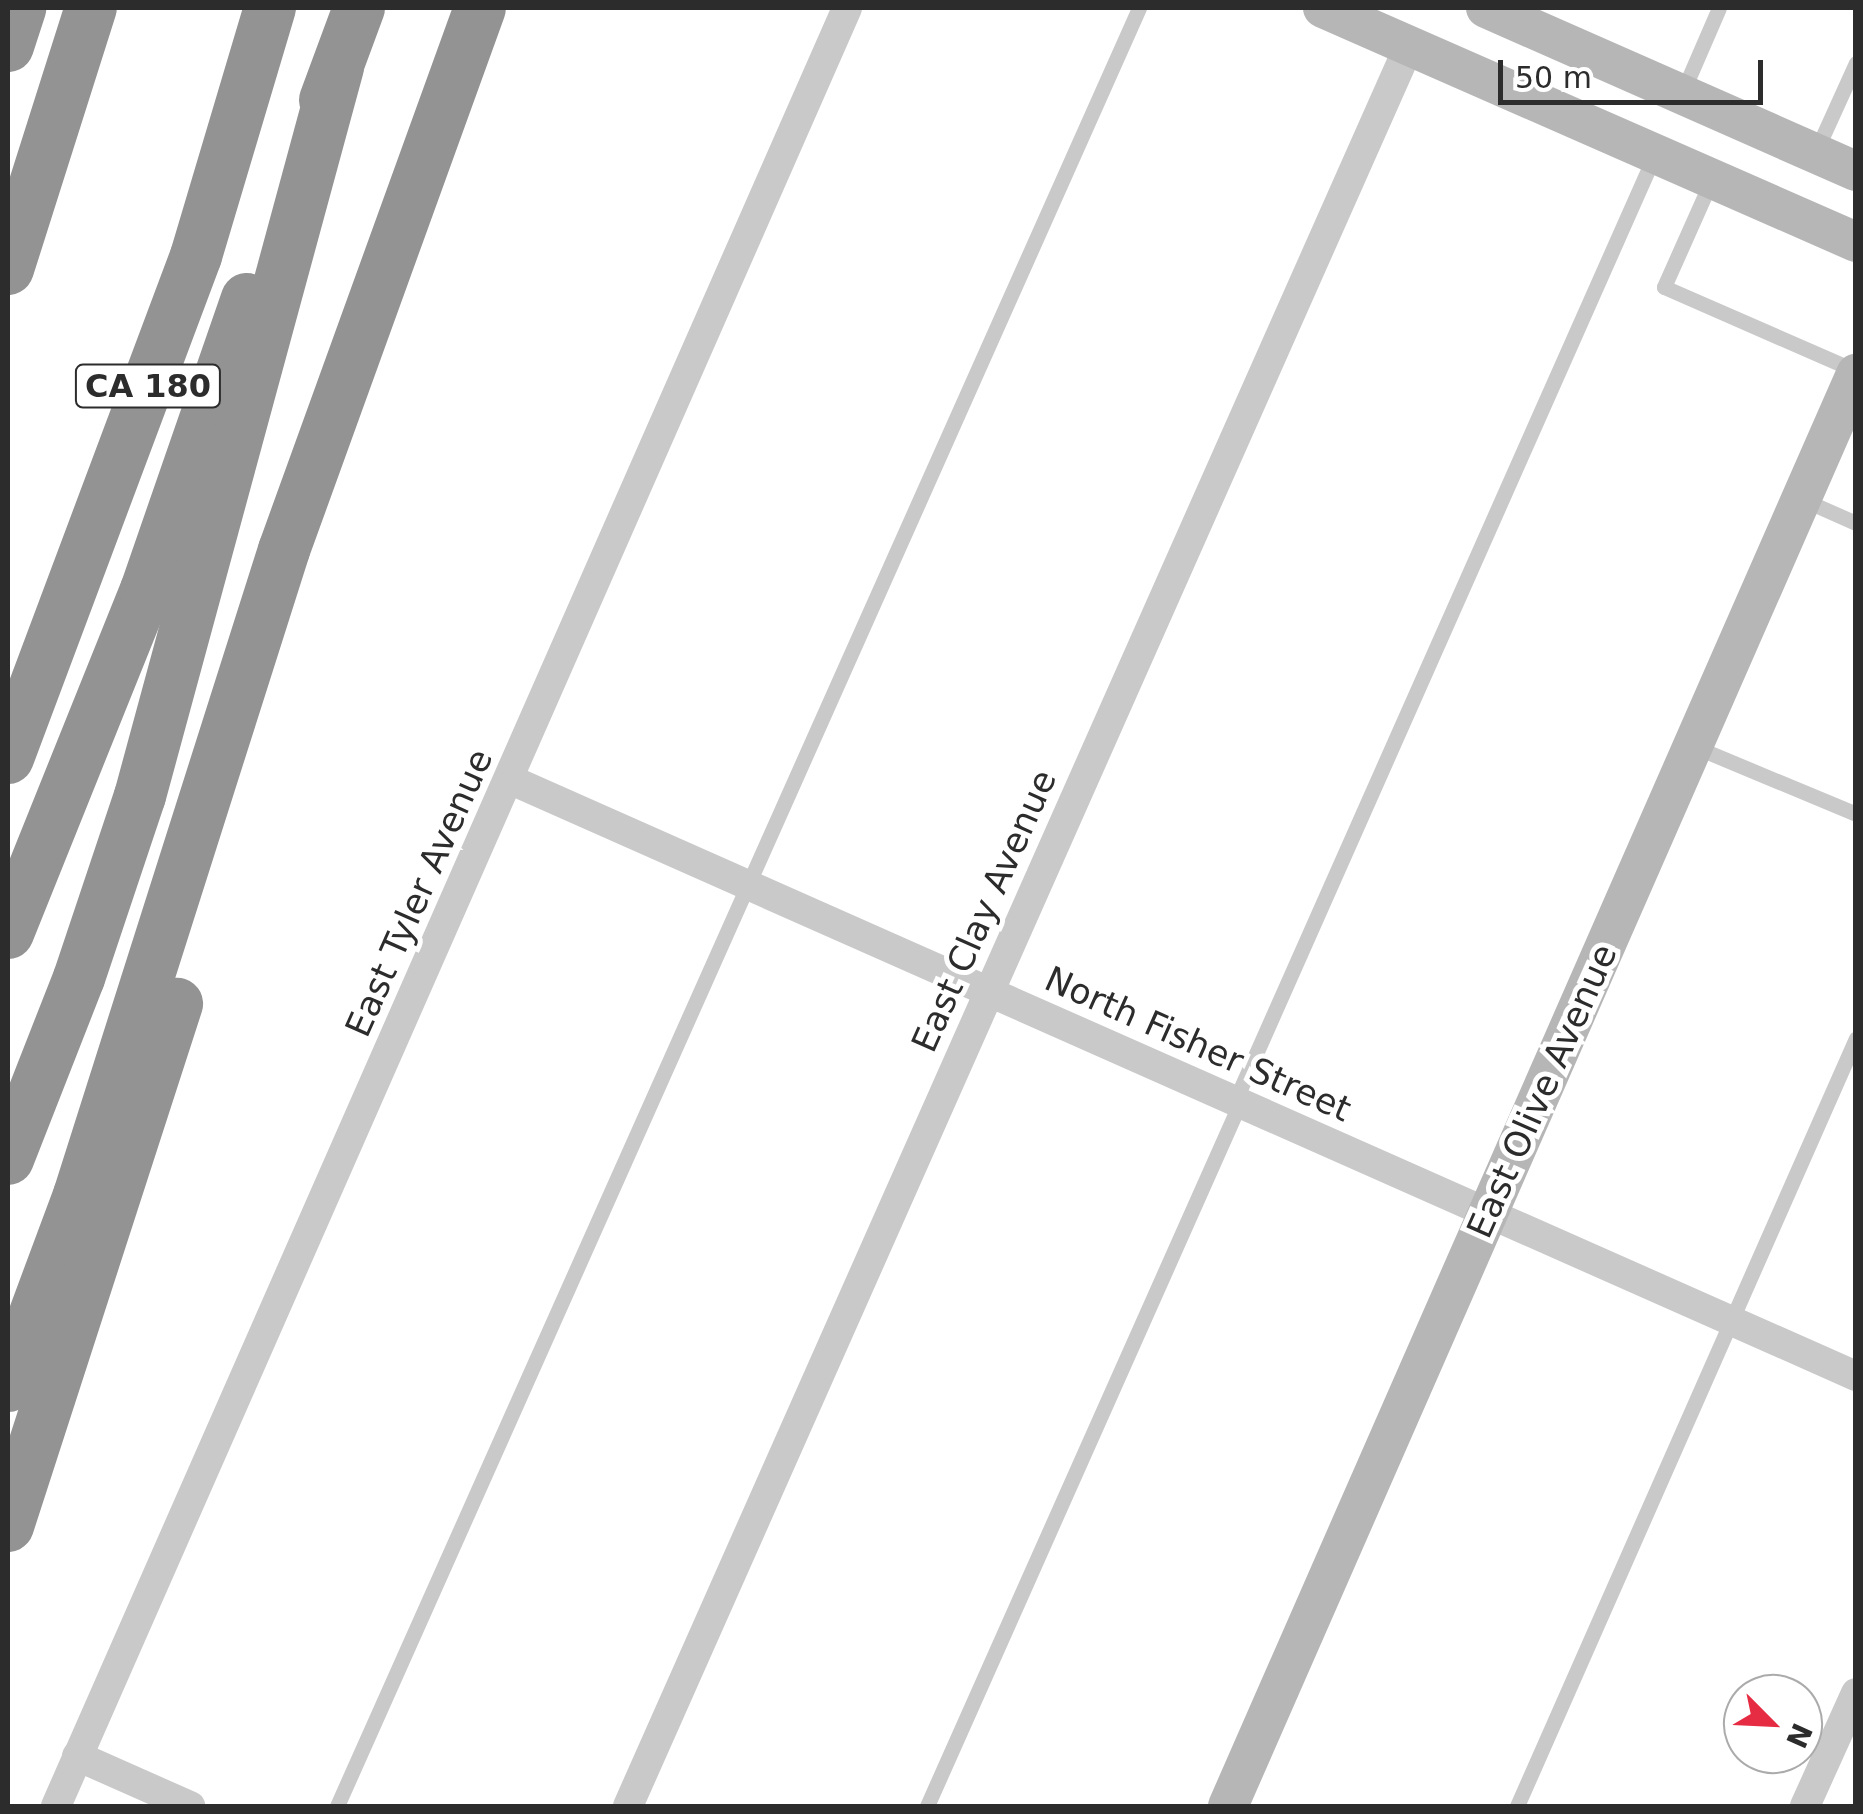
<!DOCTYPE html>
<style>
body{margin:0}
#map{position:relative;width:1863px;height:1814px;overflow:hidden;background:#fff;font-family:"DejaVu Sans",sans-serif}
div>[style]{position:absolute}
.lane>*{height:15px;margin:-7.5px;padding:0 7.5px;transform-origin:7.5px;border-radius:7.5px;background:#c9c9c9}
.street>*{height:30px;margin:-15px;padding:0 15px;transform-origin:15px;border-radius:15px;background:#c9c9c9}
.secondary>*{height:40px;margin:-20px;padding:0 20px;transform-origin:20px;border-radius:20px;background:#b6b6b6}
.highway>*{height:52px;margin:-26px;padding:0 26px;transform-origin:26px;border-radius:26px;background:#939393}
span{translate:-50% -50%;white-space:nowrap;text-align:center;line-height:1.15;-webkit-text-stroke:10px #fff;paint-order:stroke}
.shield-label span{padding:2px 8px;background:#fff;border:2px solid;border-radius:8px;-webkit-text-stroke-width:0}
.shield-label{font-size:32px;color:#2c2c2c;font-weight:700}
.street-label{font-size:35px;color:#2c2c2c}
.frame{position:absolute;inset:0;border:10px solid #2c2c2c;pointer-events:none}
.north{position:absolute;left:1723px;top:1674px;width:100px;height:100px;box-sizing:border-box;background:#fff;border:2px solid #ababab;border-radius:50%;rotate:114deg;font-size:28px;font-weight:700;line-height:40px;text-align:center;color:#2c2c2c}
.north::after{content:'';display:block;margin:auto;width:35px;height:45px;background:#e62c43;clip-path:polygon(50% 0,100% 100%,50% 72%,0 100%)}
.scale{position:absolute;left:1498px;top:60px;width:265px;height:45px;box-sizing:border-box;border:5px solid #2c2c2c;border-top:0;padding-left:12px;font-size:30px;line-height:35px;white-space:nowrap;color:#2c2c2c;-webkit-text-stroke:8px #fff;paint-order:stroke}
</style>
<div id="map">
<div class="lane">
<i style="left:1683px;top:91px;width:90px;rotate:-66.6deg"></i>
<i style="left:1816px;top:151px;width:97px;rotate:-65.6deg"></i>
<i style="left:1712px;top:179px;width:118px;rotate:114deg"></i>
<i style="left:1664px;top:287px;width:207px;rotate:23.6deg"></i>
<i style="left:1804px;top:500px;width:57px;rotate:23.9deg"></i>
<i style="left:1693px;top:746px;width:177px;rotate:22.6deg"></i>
<i style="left:1235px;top:1101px;width:1036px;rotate:-66.08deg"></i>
<i style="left:337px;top:1806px;width:1969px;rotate:-65.96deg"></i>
<i style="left:927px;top:1806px;width:770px;rotate:-66deg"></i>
<i style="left:1517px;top:1806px;width:839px;rotate:-66.18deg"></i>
</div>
<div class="street">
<i style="left:511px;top:780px;width:1471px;rotate:23.9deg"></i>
<i style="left:77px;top:1756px;width:124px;rotate:23.9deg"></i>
<i style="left:56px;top:1806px;width:1964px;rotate:-66.25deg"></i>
<i style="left:628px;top:1806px;width:1926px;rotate:-66.07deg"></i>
<i style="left:1805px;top:1806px;width:124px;rotate:-65.7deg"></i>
</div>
<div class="secondary">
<i style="left:1323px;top:8px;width:582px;rotate:23.7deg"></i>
<i style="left:1486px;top:8px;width:404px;rotate:23.8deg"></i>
<i style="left:1228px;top:1806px;width:1564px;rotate:-66.32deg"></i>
</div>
<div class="highway">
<i style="left:8px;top:46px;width:40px;rotate:-72deg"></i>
<i style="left:325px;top:100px;width:98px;rotate:-69.7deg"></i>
<i style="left:8px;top:269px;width:274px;rotate:-72.4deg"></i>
<i style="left:8px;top:758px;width:536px;rotate:-69.47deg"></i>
<i style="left:196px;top:256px;width:259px;rotate:-73.4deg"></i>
<i style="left:8px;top:933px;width:370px;rotate:-68.1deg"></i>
<i style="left:146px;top:590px;width:308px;rotate:-70.9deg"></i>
<i style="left:8px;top:1159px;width:194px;rotate:-68.6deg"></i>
<i style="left:79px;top:978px;width:192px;rotate:-71.5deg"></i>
<i style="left:140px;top:796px;width:755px;rotate:-74.8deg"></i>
<i style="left:8px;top:1386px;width:204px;rotate:-69.6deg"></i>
<i style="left:79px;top:1195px;width:677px;rotate:-72.37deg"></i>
<i style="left:284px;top:550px;width:576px;rotate:-70.12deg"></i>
<i style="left:8px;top:1526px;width:549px;rotate:-72.06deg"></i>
</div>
<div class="shield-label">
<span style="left:148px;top:386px">CA 180</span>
</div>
<div class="street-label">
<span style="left:419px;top:893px;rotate:-66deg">East Tyler Avenue</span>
<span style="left:984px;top:911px;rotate:-66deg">East Clay Avenue</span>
<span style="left:1198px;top:1044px;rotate:24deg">North Fisher Street</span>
<span style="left:1542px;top:1091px;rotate:-66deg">East Olive Avenue</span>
</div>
<div class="frame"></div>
<div class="north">N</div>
<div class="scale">50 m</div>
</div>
